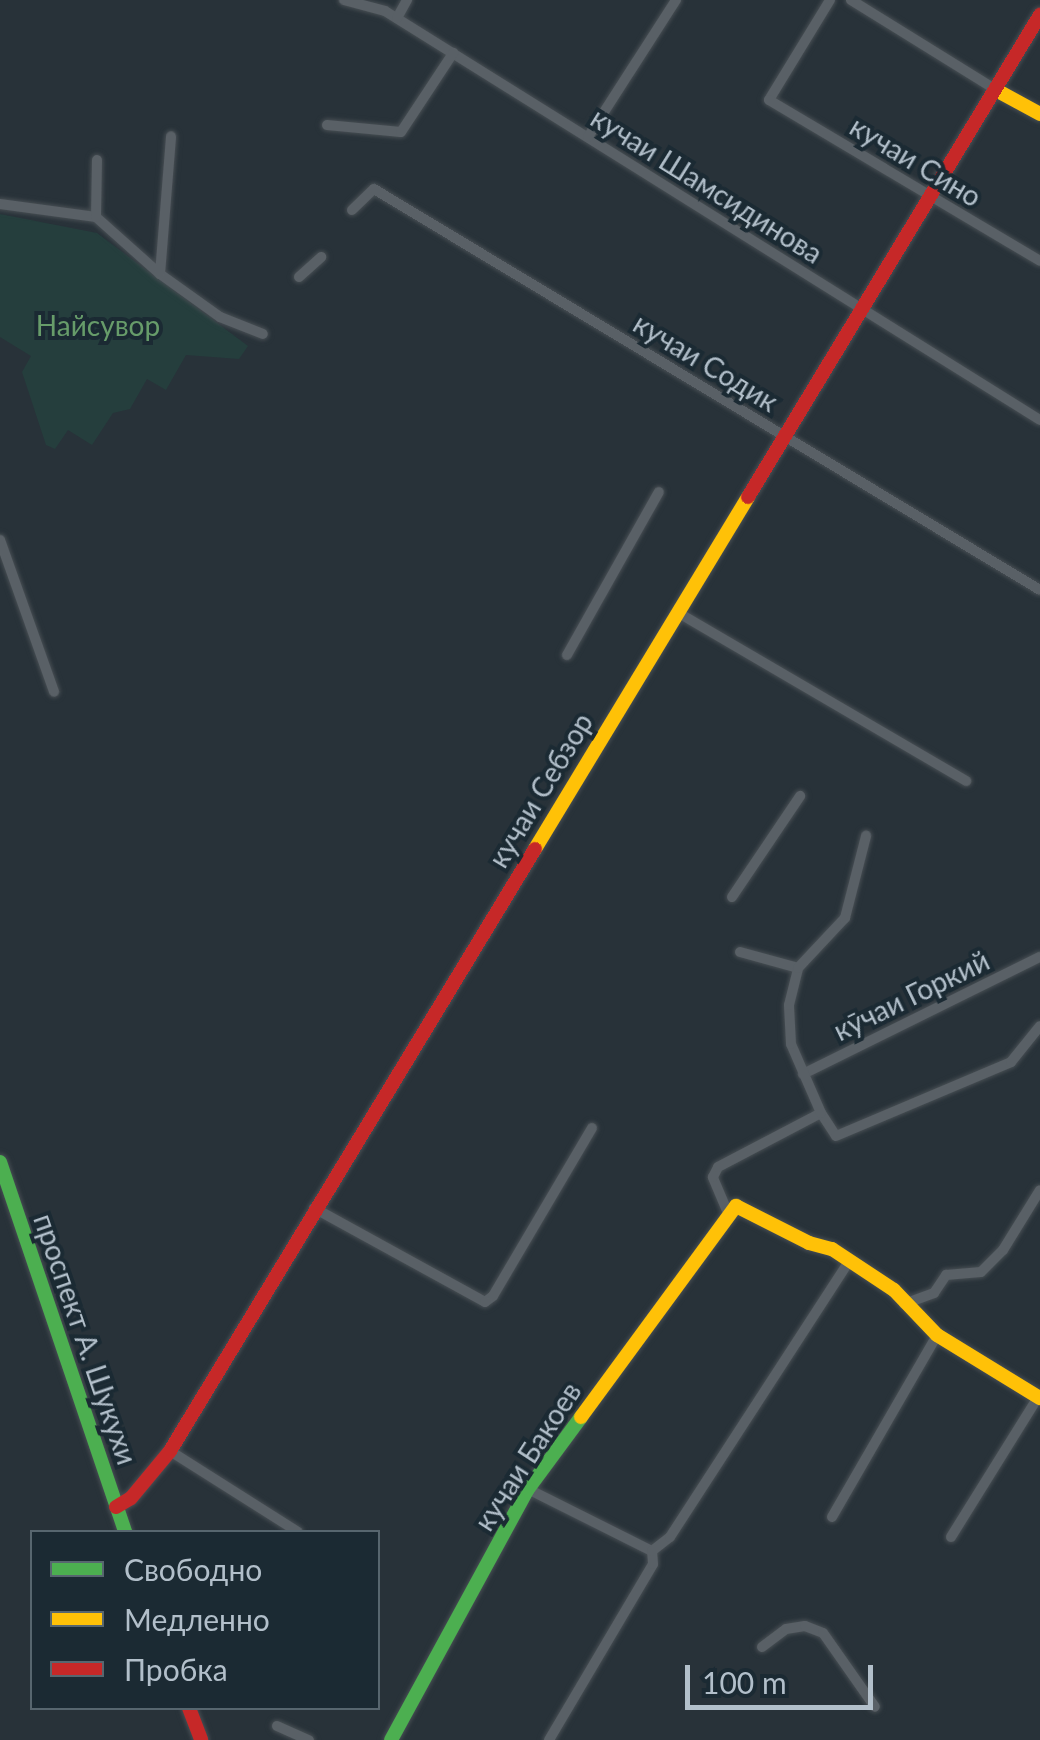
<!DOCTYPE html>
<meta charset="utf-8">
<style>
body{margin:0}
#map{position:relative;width:1040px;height:1740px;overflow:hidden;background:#283239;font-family:Lato,sans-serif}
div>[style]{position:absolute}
.green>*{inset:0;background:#253e3d}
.roads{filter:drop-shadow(0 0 2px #474e53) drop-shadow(0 0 2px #474e53)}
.street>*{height:10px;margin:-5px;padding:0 5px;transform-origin:5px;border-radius:5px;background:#596066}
.fast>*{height:14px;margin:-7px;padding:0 7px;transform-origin:7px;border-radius:7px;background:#4caf50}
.slow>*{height:14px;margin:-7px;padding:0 7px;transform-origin:7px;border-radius:7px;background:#ffc107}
.jam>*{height:14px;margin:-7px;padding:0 7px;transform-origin:7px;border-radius:7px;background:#c62828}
span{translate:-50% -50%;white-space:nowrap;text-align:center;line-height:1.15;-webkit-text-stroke:8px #1b2a33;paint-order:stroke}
.street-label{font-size:28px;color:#b2bfca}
.park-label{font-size:28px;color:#679c6a}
.legend{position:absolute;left:30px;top:1530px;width:350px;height:180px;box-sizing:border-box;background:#1b2a33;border:2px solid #57666f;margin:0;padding:12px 18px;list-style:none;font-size:30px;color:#b2bfca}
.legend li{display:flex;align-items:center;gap:20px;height:50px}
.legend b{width:50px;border:2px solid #57666f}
.scale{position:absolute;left:685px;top:1665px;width:188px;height:45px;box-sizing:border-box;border:5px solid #b2bfca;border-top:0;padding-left:12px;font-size:30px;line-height:35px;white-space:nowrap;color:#b2bfca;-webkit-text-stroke:8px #1b2a33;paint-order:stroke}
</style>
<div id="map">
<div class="green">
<i style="clip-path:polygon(0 214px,97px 233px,248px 346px,239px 359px,186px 355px,166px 390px,147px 379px,130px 409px,113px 413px,92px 445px,68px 430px,55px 449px,46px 445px,22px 372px,31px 356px,0 337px)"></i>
</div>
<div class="roads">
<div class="street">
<i style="left:344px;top:0;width:42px;rotate:15deg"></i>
<i style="left:385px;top:11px;width:772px;rotate:31.98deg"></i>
<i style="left:830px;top:0;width:117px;rotate:121.4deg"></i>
<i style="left:769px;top:100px;width:315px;rotate:30.7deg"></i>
<i style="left:851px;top:0;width:171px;rotate:31.8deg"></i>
<i style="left:397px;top:18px;width:21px;rotate:-61deg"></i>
<i style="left:327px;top:125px;width:74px;rotate:5.4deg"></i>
<i style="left:401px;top:132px;width:95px;rotate:-56.6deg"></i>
<i style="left:588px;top:137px;width:163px;rotate:-57.3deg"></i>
<i style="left:0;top:204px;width:97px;rotate:7.7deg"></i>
<i style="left:96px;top:217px;width:86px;rotate:41.7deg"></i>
<i style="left:160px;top:274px;width:74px;rotate:35.6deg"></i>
<i style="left:220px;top:317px;width:46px;rotate:21.6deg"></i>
<i style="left:352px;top:210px;width:30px;rotate:-44deg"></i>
<i style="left:374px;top:189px;width:777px;rotate:31.05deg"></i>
<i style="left:96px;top:217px;width:57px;rotate:-89deg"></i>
<i style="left:160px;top:274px;width:138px;rotate:-85.4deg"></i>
<i style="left:299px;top:277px;width:30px;rotate:-42deg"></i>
<i style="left:0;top:540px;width:161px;rotate:70.4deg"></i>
<i style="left:677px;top:612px;width:335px;rotate:30.3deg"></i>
<i style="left:567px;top:655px;width:187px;rotate:-60.6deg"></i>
<i style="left:732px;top:897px;width:122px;rotate:-56deg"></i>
<i style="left:740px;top:952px;width:60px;rotate:15.4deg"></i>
<i style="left:803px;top:1074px;width:264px;rotate:-26.3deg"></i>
<i style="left:821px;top:1113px;width:27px;rotate:57deg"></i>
<i style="left:836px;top:1136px;width:190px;rotate:-22.9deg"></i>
<i style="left:1011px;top:1062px;width:46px;rotate:-51.1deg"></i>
<i style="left:314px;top:1208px;width:195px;rotate:28.8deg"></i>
<i style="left:485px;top:1302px;width:10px;rotate:-37deg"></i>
<i style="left:493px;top:1296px;width:195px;rotate:-59.5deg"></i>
<i style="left:728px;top:1213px;width:39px;rotate:-113deg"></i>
<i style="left:713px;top:1177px;width:11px;rotate:-63deg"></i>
<i style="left:718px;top:1167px;width:116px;rotate:-27.7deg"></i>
<i style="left:821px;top:1113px;width:75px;rotate:-113.5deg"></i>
<i style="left:791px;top:1044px;width:39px;rotate:-93deg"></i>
<i style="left:789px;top:1005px;width:38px;rotate:-76deg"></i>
<i style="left:798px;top:968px;width:69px;rotate:-46.8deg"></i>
<i style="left:845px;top:918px;width:85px;rotate:-75.6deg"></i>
<i style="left:904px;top:1304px;width:32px;rotate:-20deg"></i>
<i style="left:934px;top:1293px;width:22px;rotate:-56deg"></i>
<i style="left:946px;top:1275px;width:35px;rotate:-5deg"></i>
<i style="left:981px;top:1272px;width:31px;rotate:-45deg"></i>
<i style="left:1003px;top:1250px;width:70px;rotate:-58.3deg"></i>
<i style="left:170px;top:1451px;width:151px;rotate:32.3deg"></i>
<i style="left:528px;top:1489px;width:139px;rotate:26.6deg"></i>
<i style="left:832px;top:1517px;width:210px;rotate:-60deg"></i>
<i style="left:951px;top:1537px;width:165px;rotate:-58.1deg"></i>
<i style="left:762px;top:1647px;width:30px;rotate:-37deg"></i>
<i style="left:786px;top:1629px;width:19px;rotate:-9deg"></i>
<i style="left:805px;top:1626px;width:19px;rotate:21deg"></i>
<i style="left:823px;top:1633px;width:90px;rotate:54.9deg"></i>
<i style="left:277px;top:1726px;width:35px;rotate:24deg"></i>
<i style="left:549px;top:1740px;width:204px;rotate:-59.4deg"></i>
<i style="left:653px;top:1564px;width:13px;rotate:-94deg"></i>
<i style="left:652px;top:1551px;width:23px;rotate:-38deg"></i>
<i style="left:670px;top:1537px;width:329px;rotate:-57deg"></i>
</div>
<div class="fast">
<i style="left:0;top:1162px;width:391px;rotate:71.3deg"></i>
<i style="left:391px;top:1740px;width:286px;rotate:-61.4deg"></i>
<i style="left:528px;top:1489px;width:89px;rotate:-53.6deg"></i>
</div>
<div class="slow">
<i style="left:996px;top:90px;width:50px;rotate:28.6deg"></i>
<i style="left:535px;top:849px;width:411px;rotate:-58.8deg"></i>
<i style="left:581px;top:1417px;width:262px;rotate:-53.7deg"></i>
<i style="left:736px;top:1206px;width:82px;rotate:26.9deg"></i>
<i style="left:809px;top:1243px;width:24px;rotate:15deg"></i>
<i style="left:832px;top:1249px;width:74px;rotate:33.5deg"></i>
<i style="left:894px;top:1290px;width:62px;rotate:46.3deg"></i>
<i style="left:937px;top:1335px;width:121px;rotate:31.5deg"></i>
</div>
<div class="jam">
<i style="left:748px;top:497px;width:564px;rotate:-58.79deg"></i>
<i style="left:116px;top:1507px;width:17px;rotate:-31deg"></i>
<i style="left:131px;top:1498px;width:61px;rotate:-50.3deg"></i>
<i style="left:170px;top:1451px;width:704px;rotate:-58.77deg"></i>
<i style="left:189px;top:1708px;width:34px;rotate:69deg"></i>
</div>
</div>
<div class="street-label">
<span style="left:916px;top:161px;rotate:31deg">кучаи Сино</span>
<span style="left:707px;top:185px;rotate:32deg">кучаи Шамсидинова</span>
<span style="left:706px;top:362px;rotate:31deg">кучаи Содик</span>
<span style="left:540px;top:790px;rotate:-59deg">кучаи Себзор</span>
<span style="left:911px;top:995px;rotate:-26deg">кӯчаи Горкий</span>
<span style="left:86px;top:1339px;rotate:71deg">проспект А. Шукухи</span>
<span style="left:527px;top:1456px;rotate:-57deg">кучаи Бакоев</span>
</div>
<div class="park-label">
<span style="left:98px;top:325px">Найсувор</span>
</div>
<ul class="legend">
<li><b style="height:12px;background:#4caf50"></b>Свободно</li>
<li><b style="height:12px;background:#ffc107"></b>Медленно</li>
<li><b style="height:12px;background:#c62828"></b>Пробка</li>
</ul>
<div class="scale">100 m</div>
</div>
